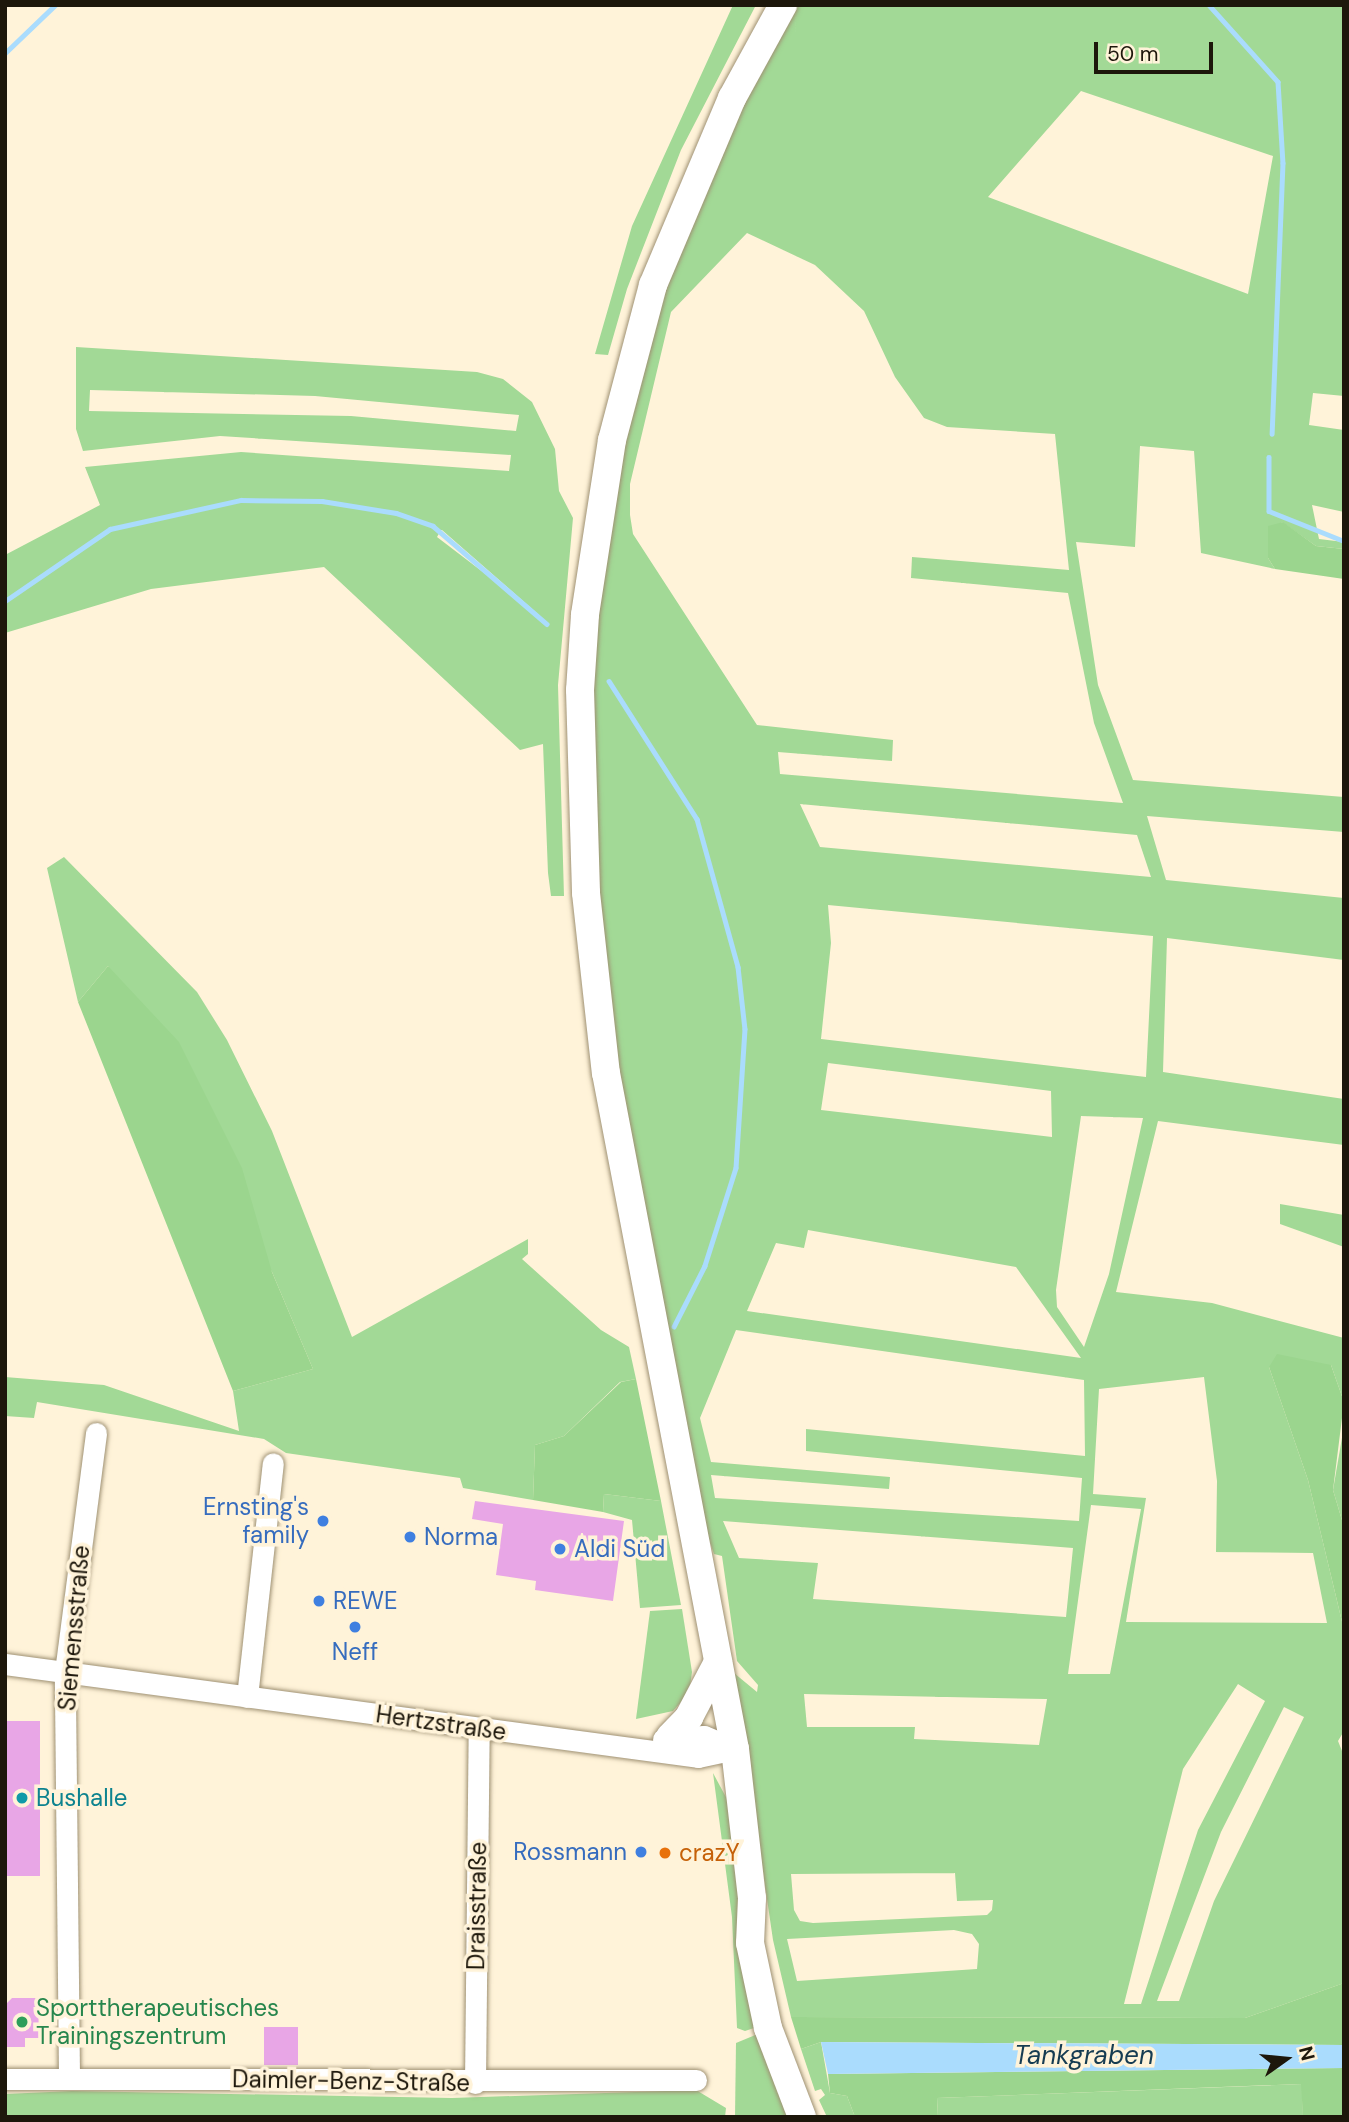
<!DOCTYPE html>
<meta charset="utf-8">
<style>
body{margin:0}
#map{position:relative;width:1349px;height:2122px;overflow:hidden;background:#fff3d9;font-family:"DM Sans",sans-serif}
div>[style]{position:absolute}
.green>*{inset:0;background:#a2d996}
.forest>*{inset:0;background:#9bd58e}
.water>*{inset:0;background:#aadcfd}
.stream>*{height:4.5px;margin:-2.25px;padding:0 2.25px;transform-origin:2.25px;border-radius:2.25px;background:#aadcfd}
.building>*{inset:0;background:#e8a6e6;transform-origin:0 0}
.roads{filter:drop-shadow(0 0 2px #9f9173) drop-shadow(0 0 2px #9f9173)}
.minor>*{height:21px;margin:-10.5px;padding:0 10.5px;transform-origin:10.5px;border-radius:10.5px;background:#fff}
.major>*{height:28px;margin:-14px;padding:0 14px;transform-origin:14px;border-radius:14px;background:#fff}
.dots>*{width:19px;height:19px;translate:-50% -50%;box-sizing:border-box;border:4px solid #fff3d9;border-radius:50%}
span{translate:-50% -50%;white-space:nowrap;text-align:center;line-height:1.15;-webkit-text-stroke:7px #fff3d9;paint-order:stroke}
.shop-label{font-size:24px;color:#366cbe}
.right{translate:-100% -50%;text-align:right}
.left{translate:0 -50%;text-align:left}
.street-label{font-size:24px;color:#1d170b}
.culture-label{font-size:24px;color:#0d838f}
.food-label{font-size:24px;color:#c56008}
.leisure-label{font-size:24px;color:#27864d}
.water-label{font-size:26px;color:#163c52;font-style:italic}
.frame{position:absolute;inset:0;border:7px solid #1d170b;pointer-events:none}
.north{position:absolute;left:1251px;top:2024px;width:70px;height:70px;-webkit-text-stroke:5px #fff3d9;paint-order:stroke;rotate:75deg;font-size:19px;font-weight:700;line-height:28px;text-align:center;color:#1d170b}
.north::after{content:'';display:block;margin:auto;width:24px;height:32px;background:#1d170b;clip-path:polygon(50% 0,100% 100%,50% 72%,0 100%)}
.scale{position:absolute;left:1094px;top:42px;width:119px;height:32px;box-sizing:border-box;border:4px solid #1d170b;border-top:0;padding-left:9px;font-size:21px;line-height:24px;white-space:nowrap;color:#1d170b;-webkit-text-stroke:5px #fff3d9;paint-order:stroke}
</style>
<div id="map">
<div class="green">
<i style="clip-path:polygon(733px 5px,756px 5px,681px 150px,627px 289px,608px 355px,595px 354px,632px 226px)"></i>
<i style="clip-path:polygon(evenodd,795px 5px,1344px 5px,1344px 396px,1313px 393px,1309px 425px,1344px 430px,1344px 512px,1312px 505px,1319px 539px,1344px 542px,1344px 549px,1316px 546px,1282px 522px,1268px 558px,1275px 569px,1201px 553px,1194px 451px,1140px 446px,1135px 547px,1076px 542px,1098px 685px,1133px 780px,1344px 797px,1344px 832px,1147px 816px,1166px 880px,1344px 898px,1344px 960px,1167px 938px,1163px 1072px,1344px 1099px,1344px 1145px,1158px 1121px,1116px 1292px,1212px 1303px,1344px 1338px,1344px 1402px,1331px 1365px,1269px 1367px,1308px 1480px,1344px 1630px,1344px 1731px,1338px 1741px,1344px 1756px,1344px 1983px,1245px 2018px,791px 2017px,773px 1940px,734px 1673px,757px 1692px,758px 1685px,737px 1661px,722px 1556px,714px 1554px,700px 1513px,627px 1139px,598px 916px,590px 695px,608px 502px,660px 295px,741px 95px,795px 5px,1081px 91px,1273px 156px,1248px 294px,988px 197px,1081px 91px,795px 5px,747px 233px,815px 265px,864px 311px,895px 377px,924px 418px,947px 427px,1055px 434px,1069px 570px,912px 557px,911px 578px,1068px 593px,1094px 723px,1123px 803px,780px 774px,778px 752px,892px 761px,893px 740px,757px 725px,633px 534px,630px 515px,630px 484px,671px 312px,747px 233px,795px 5px,800px 804px,1137px 835px,1151px 877px,820px 847px,800px 804px,795px 5px,828px 905px,1153px 936px,1146px 1077px,821px 1039px,831px 943px,828px 905px,795px 5px,828px 1063px,1051px 1091px,1052px 1137px,821px 1110px,828px 1063px,795px 5px,1081px 1116px,1143px 1118px,1109px 1274px,1084px 1347px,1057px 1307px,1056px 1290px,1081px 1116px,795px 5px,808px 1230px,1016px 1267px,1081px 1358px,747px 1311px,776px 1243px,804px 1248px,808px 1230px,795px 5px,736px 1330px,1084px 1380px,1085px 1456px,806px 1429px,806px 1451px,1082px 1478px,1079px 1521px,715px 1498px,711px 1475px,889px 1489px,890px 1477px,711px 1462px,700px 1418px,736px 1330px,795px 5px,1204px 1377px,1217px 1481px,1216px 1552px,1313px 1553px,1327px 1623px,1126px 1622px,1146px 1498px,1093px 1494px,1099px 1389px,1204px 1377px,795px 5px,1091px 1505px,1141px 1509px,1110px 1674px,1068px 1674px,1091px 1505px,795px 5px,723px 1521px,1073px 1548px,1066px 1617px,813px 1599px,818px 1563px,739px 1558px,723px 1521px,795px 5px,1238px 1684px,1265px 1701px,1198px 1830px,1141px 2004px,1124px 2004px,1183px 1769px,1238px 1684px,795px 5px,804px 1694px,1046px 1699px,1047px 1699px,1039px 1745px,914px 1739px,915px 1727px,807px 1727px,804px 1694px,795px 5px,1284px 1707px,1304px 1717px,1214px 1901px,1179px 2001px,1157px 2001px,1221px 1832px,1284px 1707px,795px 5px,955px 1873px,957px 1901px,993px 1900px,992px 1910px,987px 1915px,813px 1923px,800px 1921px,794px 1910px,791px 1874px,955px 1873px,795px 5px,954px 1930px,972px 1934px,979px 1944px,977px 1969px,797px 1981px,787px 1939px,954px 1930px)"></i>
<i style="clip-path:polygon(evenodd,76px 347px,477px 372px,503px 379px,532px 402px,555px 449px,559px 491px,573px 518px,558px 685px,564px 896px,551px 896px,548px 873px,543px 744px,520px 750px,324px 567px,151px 589px,5px 633px,5px 555px,100px 505px,85px 467px,241px 452px,509px 471px,511px 455px,220px 436px,83px 451px,76px 429px,76px 347px,90px 390px,315px 396px,519px 415px,516px 431px,351px 416px,89px 411px,90px 390px,76px 347px,441px 530px,442px 530px,539px 615px,437px 537px,441px 530px)"></i>
<i style="clip-path:polygon(64px 857px,197px 992px,227px 1040px,272px 1131px,352px 1337px,528px 1239px,528px 1254px,522px 1259px,601px 1330px,629px 1347px,636px 1379px,620px 1382px,564px 1436px,535px 1445px,533px 1500px,463px 1488px,460px 1478px,286px 1453px,264px 1439px,37px 1402px,34px 1418px,5px 1416px,5px 1377px,104px 1385px,239px 1431px,233px 1391px,313px 1369px,272px 1272px,108px 966px,78px 1002px,47px 868px)"></i>
<i style="clip-path:polygon(1280px 1204px,1344px 1215px,1344px 1247px,1280px 1224px)"></i>
<i style="clip-path:polygon(1344px 1426px,1344px 1527px,1333px 1490px)"></i>
<i style="clip-path:polygon(604px 1494px,661px 1501px,681px 1605px,640px 1608px,632px 1520px,603px 1512px)"></i>
<i style="clip-path:polygon(682px 1609px,692px 1672px,689px 1693px,673px 1711px,636px 1719px,650px 1611px)"></i>
<i style="clip-path:polygon(713px 1773px,727px 1799px,763px 2025px,745px 2031px,737px 2028px,732px 1917px)"></i>
<i style="clip-path:polygon(765px 2031px,796px 2117px,735px 2117px,736px 2043px)"></i>
<i style="clip-path:polygon(821px 2042px,830px 2093px,847px 2096px,855px 2117px,827px 2117px,819px 2100px,825px 2095px,821px 2089px,815px 2091px,801px 2049px)"></i>
<i style="clip-path:polygon(1302px 2084px,1303px 2117px,938px 2117px,937px 2098px)"></i>
<i style="clip-path:polygon(696px 2090px,726px 2108px,725px 2117px,5px 2117px,5px 2094px,72px 2091px,452px 2098px)"></i>
</div>
<div class="forest">
<i style="clip-path:polygon(1283px 522px,1316px 546px,1344px 549px,1344px 579px,1275px 569px,1268px 558px,1268px 526px)"></i>
<i style="clip-path:polygon(108px 966px,179px 1042px,242px 1168px,272px 1272px,313px 1369px,233px 1391px,78px 1002px)"></i>
<i style="clip-path:polygon(1277px 1354px,1331px 1365px,1344px 1402px,1333px 1490px,1344px 1527px,1344px 1630px,1308px 1480px,1269px 1367px)"></i>
<i style="clip-path:polygon(636px 1379px,661px 1501px,604px 1494px,603px 1512px,533px 1500px,535px 1445px,564px 1436px,621px 1382px)"></i>
<i style="clip-path:polygon(1344px 1983px,1344px 2045px,821px 2042px,801px 2049px,791px 2017px,1245px 2018px)"></i>
<i style="clip-path:polygon(1344px 2068px,1344px 2117px,1303px 2117px,1301px 2084px,937px 2098px,938px 2117px,855px 2117px,847px 2096px,830px 2093px,828px 2074px)"></i>
</div>
<div class="water">
<i style="clip-path:polygon(821px 2042px,1344px 2045px,1344px 2068px,828px 2074px)"></i>
</div>
<div class="stream">
<i style="left:1209px;top:5px;width:103px;rotate:48.1deg"></i>
<i style="left:1278px;top:82px;width:81px;rotate:86.5deg"></i>
<i style="left:1283px;top:163px;width:271px;rotate:92.3deg"></i>
<i style="left:5px;top:53px;width:69px;rotate:-43.8deg"></i>
<i style="left:1269px;top:457px;width:54px;rotate:90deg"></i>
<i style="left:1269px;top:511px;width:81px;rotate:21.8deg"></i>
<i style="left:5px;top:601px;width:127px;rotate:-34.4deg"></i>
<i style="left:110px;top:529px;width:134px;rotate:-12.5deg"></i>
<i style="left:241px;top:500px;width:81px;rotate:0.7deg"></i>
<i style="left:322px;top:501px;width:75px;rotate:9.2deg"></i>
<i style="left:396px;top:513px;width:39px;rotate:19deg"></i>
<i style="left:433px;top:526px;width:150px;rotate:40.7deg"></i>
<i style="left:609px;top:681px;width:164px;rotate:57.5deg"></i>
<i style="left:697px;top:819px;width:154px;rotate:74.5deg"></i>
<i style="left:738px;top:967px;width:62px;rotate:83.6deg"></i>
<i style="left:745px;top:1029px;width:139px;rotate:93.7deg"></i>
<i style="left:736px;top:1168px;width:103px;rotate:107.6deg"></i>
<i style="left:705px;top:1266px;width:68px;rotate:116.9deg"></i>
</div>
<div class="building">
<i style="clip-path:polygon(475px 1501px,624px 1521px,613px 1601px,535px 1590px,536px 1581px,496px 1575px,503px 1524px,472px 1519px)"></i>
<i style="left:5px;top:1721px;width:35px;height:155px"></i>
<i style="clip-path:polygon(12px 1998px,38px 1998px,39px 2038px,25px 2038px,25px 2047px,5px 2047px,5px 2005px)"></i>
<i style="left:264px;top:2027px;width:34px;height:38px"></i>
</div>
<div class="roads">
<div class="minor">
<i style="left:5px;top:1664px;width:699px;rotate:7.64deg"></i>
<i style="left:698px;top:1757px;width:38px;rotate:-12deg"></i>
<i style="left:247px;top:1697px;width:235px;rotate:-83.7deg"></i>
<i style="left:663px;top:1739px;width:41px;rotate:-4.2deg"></i>
<i style="left:704px;top:1736px;width:34px;rotate:23deg"></i>
<i style="left:69px;top:2076px;width:404px;rotate:-90.6deg"></i>
<i style="left:65px;top:1672px;width:241px;rotate:-82.6deg"></i>
<i style="left:5px;top:2079px;width:691px;rotate:0.08deg"></i>
<i style="left:475px;top:2083px;width:353px;rotate:-89.4deg"></i>
</div>
<div class="major">
<i style="left:783px;top:5px;width:106px;rotate:118.7deg"></i>
<i style="left:732px;top:98px;width:203px;rotate:112.9deg"></i>
<i style="left:653px;top:285px;width:160px;rotate:104.8deg"></i>
<i style="left:612px;top:440px;width:177px;rotate:98.8deg"></i>
<i style="left:585px;top:615px;width:75px;rotate:93.8deg"></i>
<i style="left:580px;top:690px;width:203px;rotate:88.3deg"></i>
<i style="left:586px;top:893px;width:181px;rotate:83.7deg"></i>
<i style="left:606px;top:1073px;width:688px;rotate:79.2deg"></i>
<i style="left:735px;top:1749px;width:150px;rotate:83.5deg"></i>
<i style="left:752px;top:1898px;width:45px;rotate:92.5deg"></i>
<i style="left:750px;top:1943px;width:87px;rotate:78deg"></i>
<i style="left:768px;top:2028px;width:95px;rotate:69.1deg"></i>
<i style="left:670px;top:1737px;width:28px;rotate:-46deg"></i>
<i style="left:689px;top:1717px;width:62px;rotate:-62.2deg"></i>
</div>
</div>
<div class="dots">
<i style="left:323px;top:1521px;background:#3f7fe0"></i>
<i style="left:410px;top:1537px;background:#3f7fe0"></i>
<i style="left:560px;top:1549px;background:#3f7fe0"></i>
<i style="left:319px;top:1601px;background:#3f7fe0"></i>
<i style="left:355px;top:1627px;background:#3f7fe0"></i>
<i style="left:22px;top:1798px;background:#0f9aa8"></i>
<i style="left:641px;top:1852px;background:#3f7fe0"></i>
<i style="left:665px;top:1853px;background:#e8710a"></i>
<i style="left:22px;top:2022px;background:#2e9e5b"></i>
</div>
<div class="shop-label">
<span class="right" style="left:309px;top:1521px">Ernsting's<br>family</span>
<span class="left" style="left:424px;top:1537px">Norma</span>
<span class="left" style="left:574px;top:1549px">Aldi Süd</span>
<span class="left" style="left:333px;top:1601px">REWE</span>
<span style="left:355px;top:1652px">Neff</span>
<span class="right" style="left:627px;top:1852px">Rossmann</span>
</div>
<div class="street-label">
<span style="left:74px;top:1628px;rotate:-85deg">Siemensstraße</span>
<span style="left:441px;top:1723px;rotate:8deg">Hertzstraße</span>
<span style="left:477px;top:1906px;rotate:-89deg">Draisstraße</span>
<span style="left:351px;top:2081px;rotate:1deg">Daimler-Benz-Straße</span>
</div>
<div class="culture-label">
<span class="left" style="left:36px;top:1798px">Bushalle</span>
</div>
<div class="food-label">
<span class="left" style="left:679px;top:1853px">crazY</span>
</div>
<div class="leisure-label">
<span class="left" style="left:36px;top:2022px">Sporttherapeutisches<br>Trainingszentrum</span>
</div>
<div class="water-label">
<span style="left:1084px;top:2056px">Tankgraben</span>
</div>
<div class="frame"></div>
<div class="north">N</div>
<div class="scale">50 m</div>
</div>
